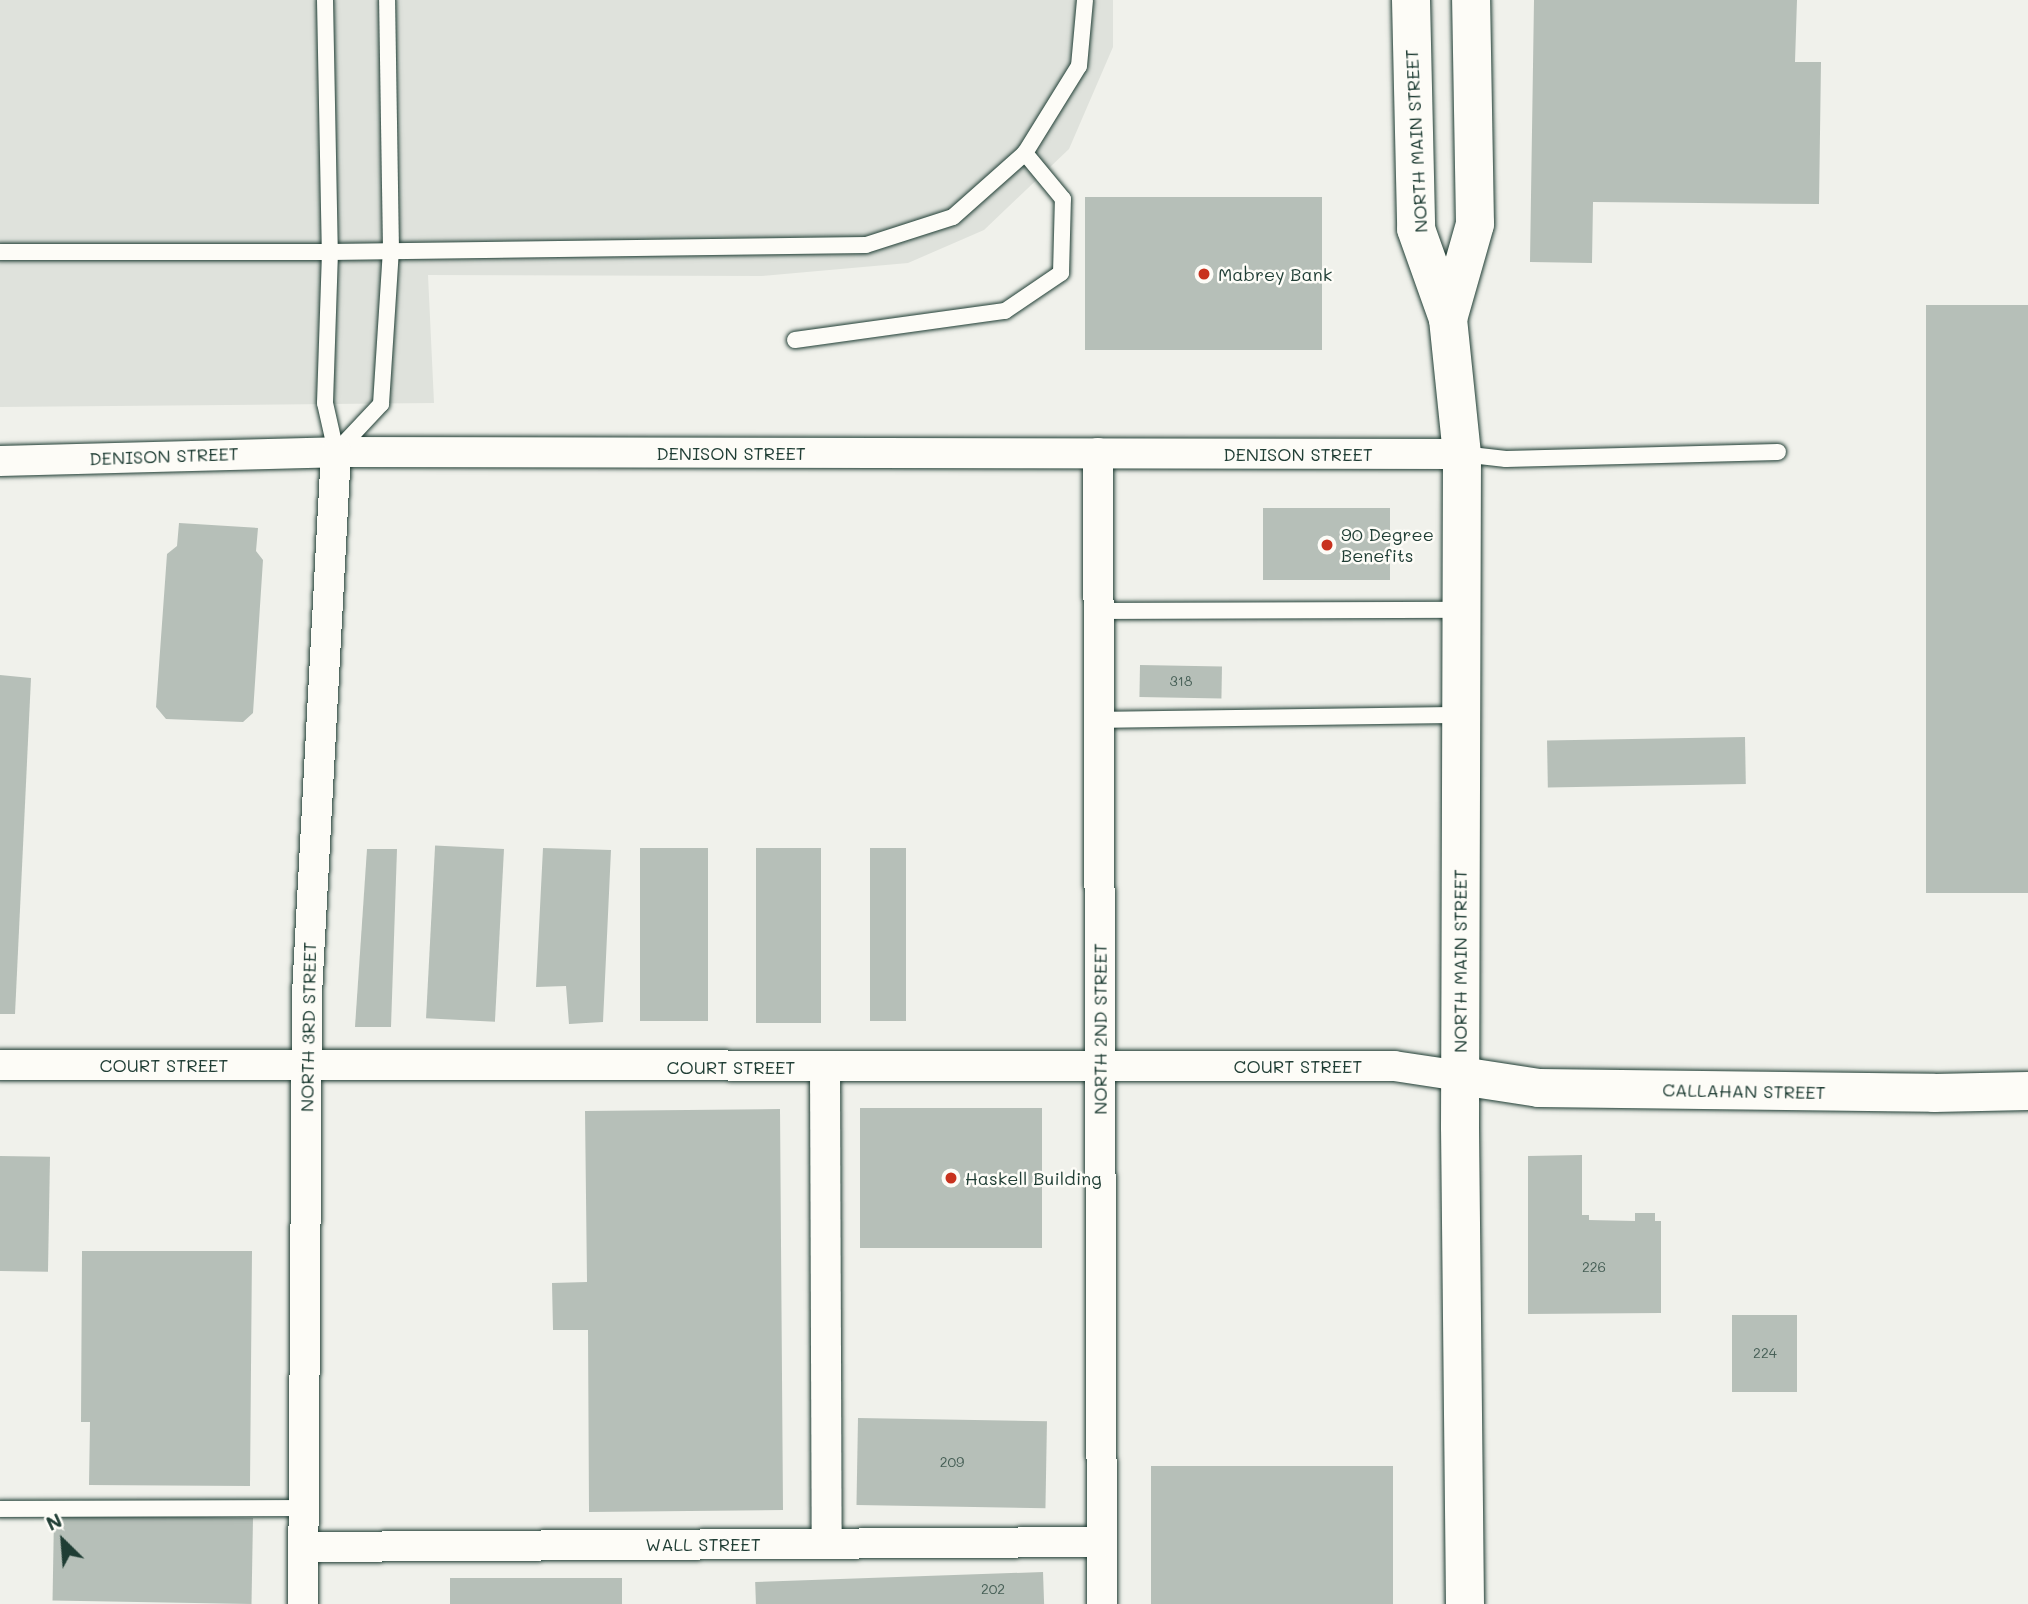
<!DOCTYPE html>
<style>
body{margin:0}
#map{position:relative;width:2028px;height:1604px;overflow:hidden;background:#f0f1eb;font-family:Mali,sans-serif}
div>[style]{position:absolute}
.built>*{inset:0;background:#dfe2dc}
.building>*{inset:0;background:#b6bfb8;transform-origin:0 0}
.roads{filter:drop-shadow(0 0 2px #1f3d34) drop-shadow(0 0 2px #1f3d34)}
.lane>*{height:16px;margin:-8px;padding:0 8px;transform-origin:8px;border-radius:8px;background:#fdfcf7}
.street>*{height:30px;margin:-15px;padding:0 15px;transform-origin:15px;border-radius:15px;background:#fdfcf7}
.secondary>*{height:38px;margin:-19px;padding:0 19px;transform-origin:19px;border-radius:19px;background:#fdfcf7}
.primary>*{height:38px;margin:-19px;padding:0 19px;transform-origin:19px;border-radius:19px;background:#fdfcf7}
.dots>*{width:19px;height:19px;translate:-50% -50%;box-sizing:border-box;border:4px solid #fdfcf7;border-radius:50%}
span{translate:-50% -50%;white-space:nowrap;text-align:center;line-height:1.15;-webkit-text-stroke:5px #fdfcf7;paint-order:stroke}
.number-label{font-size:14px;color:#455e55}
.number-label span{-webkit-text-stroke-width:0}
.street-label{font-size:18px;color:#1f3d34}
.poi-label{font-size:18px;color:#1f3d34}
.left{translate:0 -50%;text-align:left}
.north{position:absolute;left:28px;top:1506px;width:70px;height:70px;-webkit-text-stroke:5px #fdfcf7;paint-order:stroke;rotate:335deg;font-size:19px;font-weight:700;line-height:28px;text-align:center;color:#1f3d34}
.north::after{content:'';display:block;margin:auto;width:24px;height:32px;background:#1f3d34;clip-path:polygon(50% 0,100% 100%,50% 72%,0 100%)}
</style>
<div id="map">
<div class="built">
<i style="clip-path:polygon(0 0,1113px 0,1113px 47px,1069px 149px,984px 230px,908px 263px,762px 276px,428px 275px,434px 403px,0 407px)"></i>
</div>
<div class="building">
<i style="clip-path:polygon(1534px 0,1797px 0,1795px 62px,1821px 62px,1819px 204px,1593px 202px,1592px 263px,1530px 262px)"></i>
<i style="left:1322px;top:197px;width:153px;height:237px;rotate:90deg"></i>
<i style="left:2028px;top:305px;width:588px;height:102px;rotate:90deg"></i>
<i style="left:1390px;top:508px;width:72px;height:127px;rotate:90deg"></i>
<i style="clip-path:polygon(179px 523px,258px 528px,256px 551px,263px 560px,253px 713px,243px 722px,166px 719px,156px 707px,167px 554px,177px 546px)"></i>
<i style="left:1140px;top:665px;width:82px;height:32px;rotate:1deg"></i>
<i style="clip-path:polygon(0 675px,31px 678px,15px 1014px,0 1014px)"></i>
<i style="left:1745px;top:737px;width:47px;height:198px;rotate:89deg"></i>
<i style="clip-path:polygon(543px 848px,611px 850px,603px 1022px,569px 1024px,566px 986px,536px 987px)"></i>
<i style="left:708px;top:848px;width:173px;height:68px;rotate:90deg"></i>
<i style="left:756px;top:848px;width:65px;height:175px"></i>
<i style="left:906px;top:848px;width:173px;height:36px;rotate:90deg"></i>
<i style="clip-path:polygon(367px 849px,397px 849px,391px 1027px,355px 1027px)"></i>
<i style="left:504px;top:849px;width:173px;height:69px;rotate:93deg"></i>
<i style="left:1042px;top:1108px;width:140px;height:182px;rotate:90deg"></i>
<i style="clip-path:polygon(780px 1109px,783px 1510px,589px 1512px,588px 1330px,553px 1330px,552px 1283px,587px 1282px,585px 1111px)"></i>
<i style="clip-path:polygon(1582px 1155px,1582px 1215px,1589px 1215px,1589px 1220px,1635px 1221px,1635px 1213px,1655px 1213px,1655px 1221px,1661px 1221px,1661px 1313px,1528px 1314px,1528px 1156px)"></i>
<i style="left:0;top:1156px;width:50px;height:115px;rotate:1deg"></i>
<i style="clip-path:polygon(82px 1251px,252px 1251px,250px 1486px,89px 1485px,90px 1422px,81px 1422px)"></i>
<i style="left:1732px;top:1315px;width:65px;height:77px"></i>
<i style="left:858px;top:1418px;width:189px;height:87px;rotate:1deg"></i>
<i style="left:1393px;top:1466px;width:138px;height:242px;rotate:90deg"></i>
<i style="left:253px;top:1518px;width:86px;height:199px;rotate:91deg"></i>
<i style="left:1043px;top:1572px;width:32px;height:288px;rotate:88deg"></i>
<i style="left:622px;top:1578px;width:26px;height:172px;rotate:90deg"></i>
</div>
<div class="roads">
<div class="lane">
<i style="left:325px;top:0;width:252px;rotate:88.9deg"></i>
<i style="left:330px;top:252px;width:151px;rotate:91.9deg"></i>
<i style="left:325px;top:403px;width:50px;rotate:77.3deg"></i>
<i style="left:0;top:252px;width:330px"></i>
<i style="left:330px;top:252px;width:536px;rotate:-0.75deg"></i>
<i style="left:866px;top:245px;width:91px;rotate:-17.8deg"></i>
<i style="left:953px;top:217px;width:96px;rotate:-41.6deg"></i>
<i style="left:1025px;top:153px;width:102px;rotate:-58.2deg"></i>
<i style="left:1079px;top:66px;width:66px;rotate:-84.8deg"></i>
<i style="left:795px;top:340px;width:212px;rotate:-7.9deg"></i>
<i style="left:1005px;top:311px;width:68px;rotate:-34.2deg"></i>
<i style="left:1061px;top:273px;width:74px;rotate:-88.5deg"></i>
<i style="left:1063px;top:199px;width:60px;rotate:-129.6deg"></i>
<i style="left:336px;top:452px;width:66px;rotate:-46.8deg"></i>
<i style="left:381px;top:404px;width:154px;rotate:-86.3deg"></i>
<i style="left:391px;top:250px;width:250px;rotate:-90.9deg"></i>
<i style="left:1462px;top:454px;width:44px;rotate:6.5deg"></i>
<i style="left:1506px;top:459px;width:272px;rotate:-1.5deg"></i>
<i style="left:1099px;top:611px;width:364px;rotate:-0.2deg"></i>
<i style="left:1099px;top:720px;width:363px;rotate:-0.8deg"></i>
<i style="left:0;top:1509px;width:303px;rotate:-0.2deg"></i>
</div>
<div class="street">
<i style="left:1098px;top:453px;width:1151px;rotate:89.8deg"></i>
<i style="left:0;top:461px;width:336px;rotate:-1.5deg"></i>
<i style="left:336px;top:452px;width:1126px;rotate:0.1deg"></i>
<i style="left:0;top:1065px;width:1394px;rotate:0.04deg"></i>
<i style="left:1394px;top:1066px;width:68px;rotate:8.5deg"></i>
<i style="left:825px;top:1066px;width:477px;rotate:89.8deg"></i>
<i style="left:303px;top:1547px;width:799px;rotate:-0.36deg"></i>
<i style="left:303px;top:1604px;width:610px;rotate:-89.62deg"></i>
<i style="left:307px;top:994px;width:543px;rotate:-86.94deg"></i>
</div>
<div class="secondary">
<i style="left:1461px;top:1076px;width:79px;rotate:8.7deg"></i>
<i style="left:1539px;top:1088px;width:395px;rotate:0.7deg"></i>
<i style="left:1934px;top:1093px;width:94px;rotate:-1.2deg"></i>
</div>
<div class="primary">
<i style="left:1411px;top:0;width:229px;rotate:88.7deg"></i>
<i style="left:1416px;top:229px;width:96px;rotate:70.4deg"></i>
<i style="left:1448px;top:319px;width:136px;rotate:84.1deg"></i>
<i style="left:1462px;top:454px;width:673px;rotate:90.17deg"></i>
<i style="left:1460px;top:1127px;width:477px;rotate:89.4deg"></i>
<i style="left:1448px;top:319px;width:99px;rotate:-74.1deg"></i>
<i style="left:1475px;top:224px;width:224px;rotate:-91deg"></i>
</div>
</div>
<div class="dots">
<i style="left:1204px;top:274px;background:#c8321e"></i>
<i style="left:1327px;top:545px;background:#c8321e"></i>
<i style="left:951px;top:1178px;background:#c8321e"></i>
</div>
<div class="number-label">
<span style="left:1181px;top:681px">318</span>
<span style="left:1594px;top:1267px">226</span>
<span style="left:1765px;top:1353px">224</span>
<span style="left:952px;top:1462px">209</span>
<span style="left:993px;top:1589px">202</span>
</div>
<div class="street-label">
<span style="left:1416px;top:141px;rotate:-93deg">NORTH MAIN STREET</span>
<span style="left:731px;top:453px">DENISON STREET</span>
<span style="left:1298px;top:454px">DENISON STREET</span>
<span style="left:164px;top:456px;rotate:-2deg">DENISON STREET</span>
<span style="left:1460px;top:961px;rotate:-90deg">NORTH MAIN STREET</span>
<span style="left:308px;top:1027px;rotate:-89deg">NORTH 3RD STREET</span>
<span style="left:1100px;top:1029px;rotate:-90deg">NORTH 2ND STREET</span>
<span style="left:164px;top:1065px">COURT STREET</span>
<span style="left:1298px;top:1066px">COURT STREET</span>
<span style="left:731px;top:1067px">COURT STREET</span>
<span style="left:1744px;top:1091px;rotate:1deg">CALLAHAN STREET</span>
<span style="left:703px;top:1544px">WALL STREET</span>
</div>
<div class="poi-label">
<span class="left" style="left:1218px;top:274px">Mabrey Bank</span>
<span class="left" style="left:1341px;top:545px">90 Degree<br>Benefits</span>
<span class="left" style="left:965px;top:1178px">Haskell Building</span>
</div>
<div class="north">N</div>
</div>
